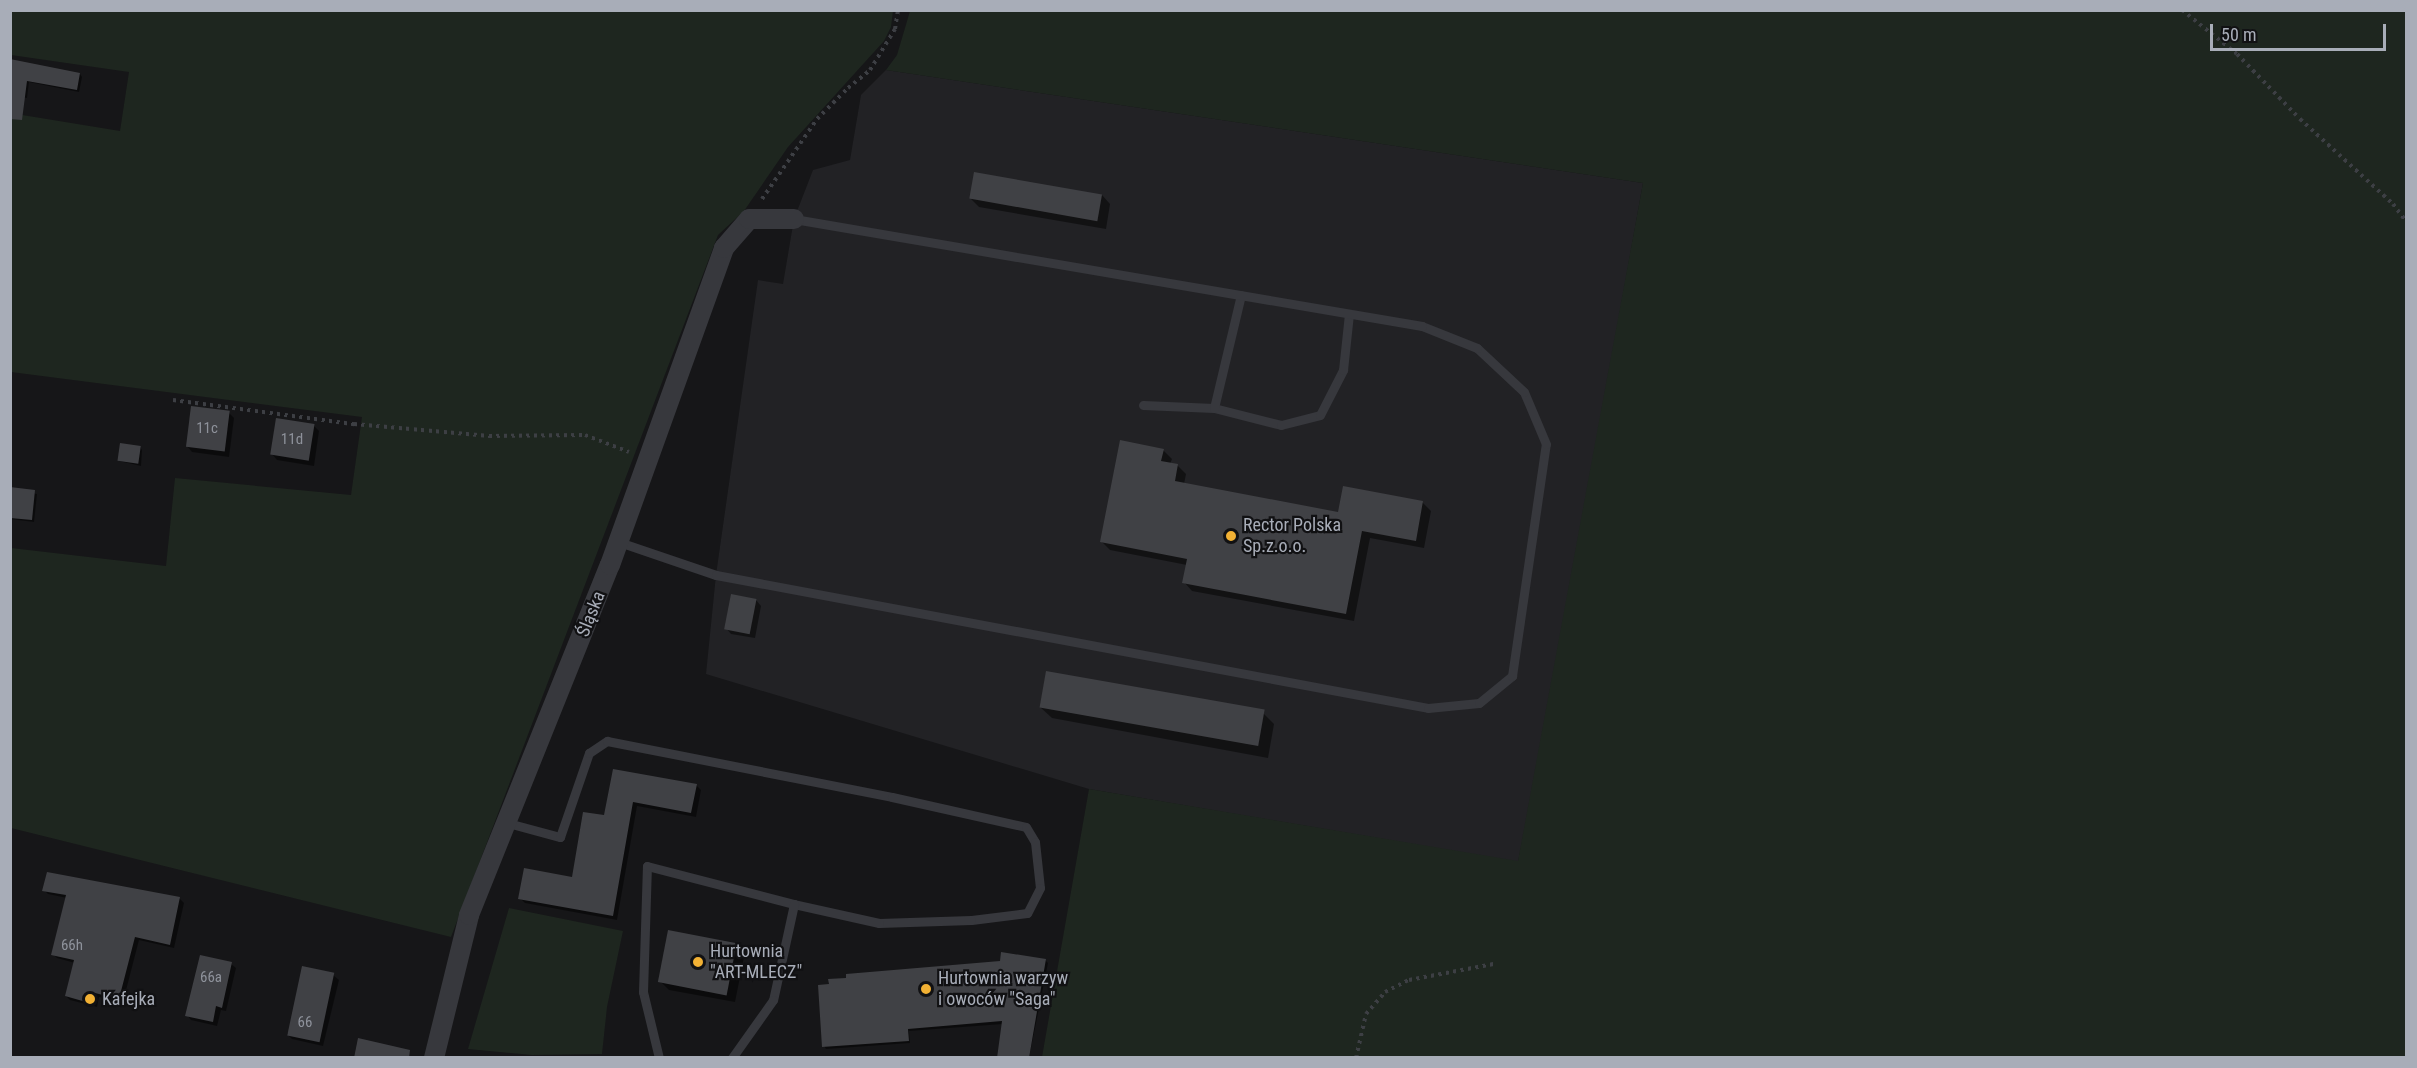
<!DOCTYPE html>
<meta charset="utf-8">
<style>
body{margin:0}
#map{position:relative;width:2417px;height:1068px;overflow:hidden;background:#161618;font-family:"Roboto Condensed",sans-serif}
div>[style]{position:absolute}
.built>*{inset:0;background:#222225}
.green>*{inset:0;background:#1e261f}
.shadow>*{inset:0;background:#0007}
.building>*{inset:0;background:#404145;transform-origin:0 0}
.path>*{height:4px;margin-top:-2px;transform-origin:0;background:repeating-linear-gradient(90deg,#3d3f44 0 3px,transparent 0 7.5px)}
.lane>*{height:9px;margin:-4.5px;padding:0 4.5px;transform-origin:4.5px;border-radius:4.5px;background:#37383d}
.street>*{height:20px;margin:-10px;padding:0 10px;transform-origin:10px;border-radius:10px;background:#37383d}
.dots>*{width:16px;height:16px;translate:-50% -50%;box-sizing:border-box;border:3px solid #111113;border-radius:50%}
span{translate:-50% -50%;white-space:nowrap;text-align:center;line-height:1.15;-webkit-text-stroke:4.5px #111113;paint-order:stroke}
.number-label{font-size:15px;color:#8e929b}
.number-label span{-webkit-text-stroke-width:0}
.poi-label{font-size:18px;color:#a8adb8}
.left{translate:0 -50%;text-align:left}
.street-label{font-size:18px;color:#a8adb8}
.frame{position:absolute;inset:0;border:12px solid #a8adb8;pointer-events:none}
.scale{position:absolute;left:2210px;top:24px;width:176px;height:27px;box-sizing:border-box;border:3px solid #a8adb8;border-top:0;padding-left:8px;font-size:18px;line-height:21px;white-space:nowrap;color:#a8adb8;-webkit-text-stroke:4px #111113;paint-order:stroke}
</style>
<div id="map">
<div class="built">
<i style="clip-path:polygon(886px 70px,1643px 183px,1546px 723px,1518px 862px,1089px 789px,706px 674px,716px 575px,758px 280px,783px 284px,794px 219px,813px 170px,850px 160px,861px 95px)"></i>
</div>
<div class="green">
<i style="clip-path:polygon(11px 11px,893px 11px,891px 27px,884px 41px,788px 147px,744px 211px,718px 235px,451px 937px,11px 828px,11px 548px,166px 566px,175px 478px,351px 495px,362px 417px,11px 372px,10px 113px,120px 131px,129px 72px,11px 55px)"></i>
<i style="clip-path:polygon(910px 11px,2406px 11px,2406px 1057px,1042px 1057px,1089px 789px,1518px 861px,1643px 183px,886px 70px,897px 55px)"></i>
<i style="clip-path:polygon(509px 908px,623px 931px,607px 1007px,602px 1054px,532px 1055px,468px 1049px)"></i>
</div>
<div class="shadow">
<i style="clip-path:polygon(10px 62px,80px 74px,82px 77px,79px 92px,29px 82px,27px 98px,10px 95px)"></i>
<i style="clip-path:polygon(1102px 195px,1110px 204px,1106px 229px,979px 207px,971px 199px)"></i>
<i style="clip-path:polygon(229px 413px,234px 418px,229px 457px,192px 452px,187px 446px)"></i>
<i style="clip-path:polygon(314px 426px,319px 431px,314px 466px,277px 460px,272px 454px)"></i>
<i style="clip-path:polygon(140px 447px,142px 450px,141px 466px,119px 461px)"></i>
<i style="clip-path:polygon(1163px 450px,1172px 459px,1170px 464px,1178px 466px,1186px 474px,1184px 484px,1339px 513px,1423px 503px,1431px 511px,1424px 548px,1370px 538px,1354px 621px,1192px 591px,1184px 582px,1187px 565px,1110px 550px,1102px 542px)"></i>
<i style="clip-path:polygon(10px 489px,37px 494px,34px 522px,10px 519px)"></i>
<i style="clip-path:polygon(756px 600px,761px 606px,755px 638px,731px 634px,726px 628px)"></i>
<i style="clip-path:polygon(1040px 707px,1263px 713px,1274px 724px,1268px 758px,1052px 718px)"></i>
<i style="clip-path:polygon(614px 771px,696px 785px,701px 790px,696px 817px,637px 806px,617px 920px,525px 903px,520px 898px,573px 879px,606px 817px)"></i>
<i style="clip-path:polygon(44px 890px,180px 899px,184px 903px,174px 948px,139px 940px,123px 1002px,99px 997px,97px 1007px,70px 1000px,66px 996px,75px 963px,57px 958px,53px 954px,67px 898px,48px 894px)"></i>
<i style="clip-path:polygon(736px 944px,745px 952px,735px 1002px,669px 990px,660px 981px)"></i>
<i style="clip-path:polygon(1045px 960px,1048px 963px,1029px 1058px,998px 1058px,1003px 1024px,909px 1031px,910px 1043px,826px 1049px,824px 1046px)"></i>
<i style="clip-path:polygon(231px 964px,236px 968px,226px 1011px,221px 1010px,217px 1026px,191px 1020px,187px 1015px)"></i>
<i style="clip-path:polygon(333px 975px,339px 980px,323px 1046px,292px 1039px,287px 1034px)"></i>
</div>
<div class="building">
<i style="clip-path:polygon(10px 59px,80px 73px,77px 90px,27px 81px,22px 120px,10px 119px)"></i>
<i style="left:974px;top:172px;width:130px;height:27px;rotate:10deg"></i>
<i style="left:191px;top:406px;width:39px;height:41px;rotate:7deg"></i>
<i style="left:276px;top:418px;width:39px;height:37px;rotate:9deg"></i>
<i style="clip-path:polygon(1120px 440px,1164px 449px,1161px 461px,1178px 464px,1175px 481px,1338px 512px,1343px 486px,1423px 501px,1416px 541px,1362px 531px,1346px 614px,1182px 583px,1187px 559px,1100px 542px)"></i>
<i style="left:120px;top:443px;width:21px;height:18px;rotate:8deg"></i>
<i style="clip-path:polygon(10px 487px,35px 490px,32px 520px,10px 518px)"></i>
<i style="left:731px;top:594px;width:26px;height:36px;rotate:11deg"></i>
<i style="left:1046px;top:671px;width:222px;height:37px;rotate:10deg"></i>
<i style="clip-path:polygon(613px 769px,697px 784px,691px 813px,633px 802px,613px 916px,518px 899px,524px 868px,572px 877px,583px 812px,604px 815px)"></i>
<i style="clip-path:polygon(47px 872px,180px 897px,170px 945px,135px 937px,119px 999px,95px 993px,93px 1004px,65px 996px,74px 960px,51px 955px,66px 895px,42px 891px)"></i>
<i style="left:668px;top:930px;width:70px;height:53px;rotate:11deg"></i>
<i style="clip-path:polygon(1001px 952px,1046px 959px,1029px 1058px,997px 1058px,1002px 1021px,908px 1029px,909px 1041px,822px 1047px,818px 985px,829px 984px,828px 979px,846px 978px,846px 974px,1000px 961px)"></i>
<i style="clip-path:polygon(200px 955px,232px 962px,222px 1008px,216px 1006px,213px 1022px,185px 1016px)"></i>
<i style="left:302px;top:966px;width:33px;height:71px;rotate:12deg"></i>
<i style="clip-path:polygon(358px 1038px,410px 1050px,409px 1058px,354px 1058px)"></i>
</div>
<div class="path">
<i style="left:2182px;top:10px;width:70px;rotate:38.7deg"></i>
<i style="left:2237px;top:54px;width:91px;rotate:45.9deg"></i>
<i style="left:2300px;top:119px;width:126px;rotate:42.4deg"></i>
<i style="left:2393px;top:204px;width:21px;rotate:53deg"></i>
<i style="left:762px;top:199px;width:97px;rotate:-55.5deg"></i>
<i style="left:817px;top:119px;width:44px;rotate:-45deg"></i>
<i style="left:848px;top:88px;width:28px;rotate:-39deg"></i>
<i style="left:870px;top:70px;width:48px;rotate:-58.6deg"></i>
<i style="left:895px;top:29px;width:19px;rotate:-81deg"></i>
<i style="left:173px;top:400px;width:183px;rotate:7.6deg"></i>
<i style="left:354px;top:424px;width:136px;rotate:5.1deg"></i>
<i style="left:489px;top:436px;width:96px;rotate:-0.6deg"></i>
<i style="left:585px;top:435px;width:47px;rotate:21.1deg"></i>
<i style="left:1356px;top:1058px;width:45px;rotate:-77.2deg"></i>
<i style="left:1366px;top:1014px;width:29px;rotate:-49deg"></i>
<i style="left:1385px;top:992px;width:27px;rotate:-27deg"></i>
<i style="left:1409px;top:980px;width:86px;rotate:-10.7deg"></i>
</div>
<div class="lane">
<i style="left:1143px;top:405px;width:71px;rotate:2.4deg"></i>
<i style="left:1214px;top:408px;width:69px;rotate:14.2deg"></i>
<i style="left:1281px;top:425px;width:40px;rotate:-14.4deg"></i>
<i style="left:1320px;top:415px;width:51px;rotate:-62.9deg"></i>
<i style="left:1343px;top:370px;width:56px;rotate:-83.9deg"></i>
<i style="left:1214px;top:408px;width:116px;rotate:-76.6deg"></i>
<i style="left:619px;top:542px;width:102px;rotate:18.8deg"></i>
<i style="left:716px;top:575px;width:724px;rotate:10.58deg"></i>
<i style="left:1428px;top:708px;width:51px;rotate:-5.6deg"></i>
<i style="left:1479px;top:703px;width:43px;rotate:-39.3deg"></i>
<i style="left:1512px;top:676px;width:234px;rotate:-81.7deg"></i>
<i style="left:1546px;top:444px;width:56px;rotate:-112.9deg"></i>
<i style="left:1524px;top:392px;width:64px;rotate:-136.9deg"></i>
<i style="left:1477px;top:348px;width:59px;rotate:-158.2deg"></i>
<i style="left:1422px;top:326px;width:637px;rotate:-170.33deg"></i>
<i style="left:508px;top:823px;width:54px;rotate:15.1deg"></i>
<i style="left:560px;top:837px;width:89px;rotate:-71deg"></i>
<i style="left:589px;top:753px;width:22px;rotate:-34deg"></i>
<i style="left:607px;top:741px;width:290px;rotate:11.1deg"></i>
<i style="left:892px;top:797px;width:137px;rotate:12.6deg"></i>
<i style="left:1026px;top:827px;width:17px;rotate:59deg"></i>
<i style="left:1035px;top:842px;width:46px;rotate:83.8deg"></i>
<i style="left:1040px;top:888px;width:28px;rotate:117deg"></i>
<i style="left:1027px;top:913px;width:56px;rotate:172.9deg"></i>
<i style="left:971px;top:920px;width:92px;rotate:178.1deg"></i>
<i style="left:879px;top:923px;width:87px;rotate:-167.4deg"></i>
<i style="left:659px;top:1058px;width:68px;rotate:-103.6deg"></i>
<i style="left:643px;top:992px;width:126px;rotate:-88.2deg"></i>
<i style="left:647px;top:866px;width:152px;rotate:14.5deg"></i>
<i style="left:794px;top:904px;width:98px;rotate:102.3deg"></i>
<i style="left:773px;top:1000px;width:71px;rotate:125.3deg"></i>
</div>
<div class="street">
<i style="left:434px;top:1058px;width:147px;rotate:-76.2deg"></i>
<i style="left:469px;top:915px;width:377px;rotate:-68.1deg"></i>
<i style="left:610px;top:565px;width:337px;rotate:-70.2deg"></i>
<i style="left:724px;top:248px;width:38px;rotate:-49deg"></i>
<i style="left:749px;top:219px;width:45px"></i>
</div>
<div class="dots">
<i style="left:1231px;top:536px;background:#f2b134"></i>
<i style="left:698px;top:962px;background:#f2b134"></i>
<i style="left:926px;top:989px;background:#f2b134"></i>
<i style="left:90px;top:999px;background:#f2b134"></i>
</div>
<div class="number-label">
<span style="left:207px;top:429px">11c</span>
<span style="left:292px;top:440px">11d</span>
<span style="left:72px;top:946px">66h</span>
<span style="left:211px;top:978px">66a</span>
<span style="left:305px;top:1023px">66</span>
</div>
<div class="poi-label">
<span class="left" style="left:1243px;top:536px">Rector Polska<br>Sp.z.o.o.</span>
<span class="left" style="left:710px;top:962px">Hurtownia<br>"ART-MLECZ"</span>
<span class="left" style="left:938px;top:989px">Hurtownia warzyw<br>i owoców "Saga"</span>
<span class="left" style="left:102px;top:999px">Kafejka</span>
</div>
<div class="street-label">
<span style="left:591px;top:614px;rotate:-68deg">Śląska</span>
</div>
<div class="frame"></div>
<div class="scale">50 m</div>
</div>
